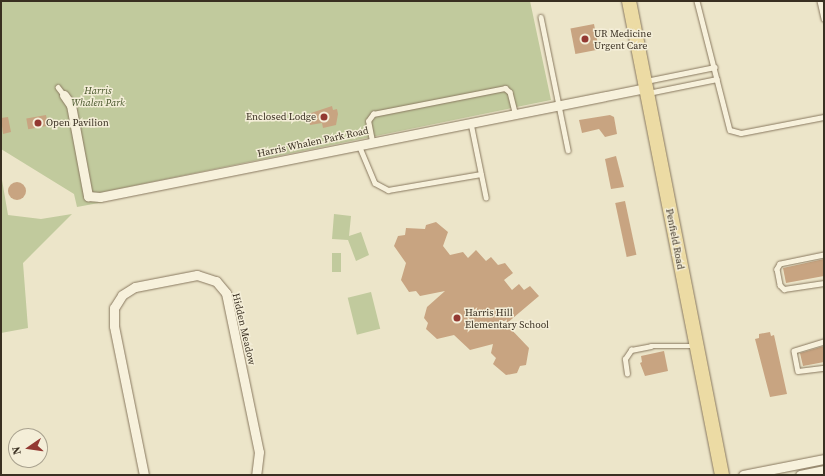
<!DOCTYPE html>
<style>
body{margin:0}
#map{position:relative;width:825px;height:476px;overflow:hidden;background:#ece5c9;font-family:"Source Serif 4",serif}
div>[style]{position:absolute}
.green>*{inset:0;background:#c1ca9d;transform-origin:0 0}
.building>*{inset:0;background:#c8a481;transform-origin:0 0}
.round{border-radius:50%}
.roads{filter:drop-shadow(0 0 1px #88785f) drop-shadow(0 0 1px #88785f)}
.service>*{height:4.5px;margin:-2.25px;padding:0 2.25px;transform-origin:2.25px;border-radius:2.25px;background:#f7f1dc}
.minor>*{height:9px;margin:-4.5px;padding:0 4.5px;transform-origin:4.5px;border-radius:4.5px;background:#f7f1dc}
.primary>*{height:14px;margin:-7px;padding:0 7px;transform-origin:7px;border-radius:7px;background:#ecdba4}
.dots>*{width:11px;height:11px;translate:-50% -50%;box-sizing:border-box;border:2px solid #f4eed8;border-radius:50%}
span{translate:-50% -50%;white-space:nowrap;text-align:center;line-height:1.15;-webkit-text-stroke:3px #f4eed8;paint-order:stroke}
.poi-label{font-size:10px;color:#392f21}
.left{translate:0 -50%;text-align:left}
.right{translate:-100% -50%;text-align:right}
.park-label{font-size:10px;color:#465429;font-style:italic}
.street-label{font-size:10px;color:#392f21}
.frame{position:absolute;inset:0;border:2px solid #392f21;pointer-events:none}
.north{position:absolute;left:8px;top:428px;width:40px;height:40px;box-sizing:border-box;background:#f4eed8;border:1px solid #a9a28f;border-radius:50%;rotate:257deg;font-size:11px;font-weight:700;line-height:16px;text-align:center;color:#392f21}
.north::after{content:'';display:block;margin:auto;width:14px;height:18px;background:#933932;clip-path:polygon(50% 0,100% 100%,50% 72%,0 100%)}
</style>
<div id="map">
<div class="green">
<i style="clip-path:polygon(1px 1px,530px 1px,551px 100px,103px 192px,104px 202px,77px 207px,74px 194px,1px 149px)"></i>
<i style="clip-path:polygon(1px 174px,8px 215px,41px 219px,72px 214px,23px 263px,28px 328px,1px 333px)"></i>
<i style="clip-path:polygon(334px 214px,351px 216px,349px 236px,361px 232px,369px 255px,356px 261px,348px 240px,332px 239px)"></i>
<i style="left:332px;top:253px;width:9px;height:19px"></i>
<i style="left:371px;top:292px;width:38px;height:24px;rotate:76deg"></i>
</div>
<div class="building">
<i style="left:594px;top:24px;width:26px;height:24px;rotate:79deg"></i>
<i style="clip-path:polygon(332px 106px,333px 110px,337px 109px,338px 114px,336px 125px,323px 128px,322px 123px,310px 125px,308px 114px)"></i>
<i style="left:46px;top:115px;width:11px;height:20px;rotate:80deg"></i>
<i style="clip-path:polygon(610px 115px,614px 117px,617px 134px,605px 137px,599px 129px,582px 133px,579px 120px)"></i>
<i style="clip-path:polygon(8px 117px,11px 132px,3px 134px,1px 118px)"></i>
<i style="clip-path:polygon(616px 156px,624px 187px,611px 189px,605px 159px)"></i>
<i class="round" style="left:8px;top:182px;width:18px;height:18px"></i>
<i style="left:625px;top:201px;width:55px;height:10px;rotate:78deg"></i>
<i style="clip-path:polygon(436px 222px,448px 232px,443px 246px,450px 255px,463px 252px,468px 258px,476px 250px,486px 261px,491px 257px,498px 265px,505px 263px,513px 273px,504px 280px,512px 290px,519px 284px,524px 290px,530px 286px,539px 296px,506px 324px,529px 348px,526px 365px,520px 366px,517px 373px,506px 375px,493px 364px,496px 358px,491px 353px,493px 344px,470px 350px,454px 335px,437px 339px,426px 329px,428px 323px,424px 318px,427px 307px,445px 291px,420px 296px,416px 291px,409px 292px,401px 280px,406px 263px,394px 246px,398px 236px,405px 235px,406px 228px,425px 229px,426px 225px)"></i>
<i style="clip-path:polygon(824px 259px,824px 276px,786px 283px,783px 268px)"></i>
<i style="clip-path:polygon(770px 332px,771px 336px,774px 335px,787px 394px,770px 397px,755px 339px,759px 338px,759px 334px)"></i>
<i style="clip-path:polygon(824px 346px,824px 362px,803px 366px,800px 353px)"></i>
<i style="clip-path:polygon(664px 351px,668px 371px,645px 376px,640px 363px,642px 362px,641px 356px)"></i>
</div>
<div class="roads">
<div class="service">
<i style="left:697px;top:1px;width:133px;rotate:75.7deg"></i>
<i style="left:730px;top:130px;width:11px;rotate:15deg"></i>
<i style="left:741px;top:133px;width:85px;rotate:-10.9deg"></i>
<i style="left:820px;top:1px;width:18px;rotate:77deg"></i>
<i style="left:541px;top:17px;width:136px;rotate:78.5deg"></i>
<i style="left:646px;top:81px;width:70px;rotate:-11.5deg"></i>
<i style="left:58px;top:87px;width:10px;rotate:53deg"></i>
<i style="left:648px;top:93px;width:70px;rotate:-11.5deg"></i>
<i style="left:471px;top:123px;width:76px;rotate:78.5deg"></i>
<i style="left:372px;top:141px;width:20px;rotate:-101deg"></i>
<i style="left:368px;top:121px;width:9px;rotate:-54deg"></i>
<i style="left:373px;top:114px;width:135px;rotate:-11.1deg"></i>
<i style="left:505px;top:88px;width:6px;rotate:39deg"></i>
<i style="left:510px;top:92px;width:21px;rotate:76deg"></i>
<i style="left:359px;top:145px;width:41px;rotate:67.2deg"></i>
<i style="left:375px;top:183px;width:15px;rotate:28deg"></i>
<i style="left:388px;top:190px;width:94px;rotate:-9.8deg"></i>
<i style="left:824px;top:255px;width:45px;rotate:168.4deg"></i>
<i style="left:780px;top:264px;width:6px;rotate:121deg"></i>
<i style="left:777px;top:269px;width:16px;rotate:79deg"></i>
<i style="left:780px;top:285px;width:6px;rotate:45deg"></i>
<i style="left:784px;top:289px;width:40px;rotate:-8.5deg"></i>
<i style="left:824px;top:342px;width:31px;rotate:163deg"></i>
<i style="left:794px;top:351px;width:20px;rotate:79deg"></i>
<i style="left:798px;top:371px;width:26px;rotate:-7deg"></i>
<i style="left:627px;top:374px;width:15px;rotate:-98deg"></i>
<i style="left:625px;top:359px;width:11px;rotate:-56deg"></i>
<i style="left:631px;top:350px;width:20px;rotate:-11deg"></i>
<i style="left:651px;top:346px;width:44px"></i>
</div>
<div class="minor">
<i style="left:64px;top:95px;width:12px;rotate:55deg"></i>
<i style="left:71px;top:105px;width:93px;rotate:79.4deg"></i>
<i style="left:88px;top:196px;width:12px;rotate:5deg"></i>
<i style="left:100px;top:197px;width:557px;rotate:-11.29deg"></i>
<i style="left:144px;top:475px;width:152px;rotate:-101.4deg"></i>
<i style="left:114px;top:326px;width:18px;rotate:-90deg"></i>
<i style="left:114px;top:308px;width:15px;rotate:-58deg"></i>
<i style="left:122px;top:295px;width:15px;rotate:-32deg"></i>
<i style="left:135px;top:287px;width:63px;rotate:-11deg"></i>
<i style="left:197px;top:275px;width:20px;rotate:18deg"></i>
<i style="left:216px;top:281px;width:16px;rotate:50deg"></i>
<i style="left:226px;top:293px;width:162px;rotate:78.3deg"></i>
<i style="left:259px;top:452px;width:23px;rotate:97deg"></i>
<i style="left:743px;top:475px;width:83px;rotate:-11.2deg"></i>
<i style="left:800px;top:475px;width:25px;rotate:-12deg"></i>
</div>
<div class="primary">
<i style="left:629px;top:1px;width:483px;rotate:78.9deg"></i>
</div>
</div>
<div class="dots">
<i style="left:585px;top:39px;background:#933932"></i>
<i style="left:324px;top:117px;background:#933932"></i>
<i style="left:38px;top:123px;background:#933932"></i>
<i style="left:457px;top:318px;background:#933932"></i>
</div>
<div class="poi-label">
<span class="left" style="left:594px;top:39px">UR Medicine<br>Urgent Care</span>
<span class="right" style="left:316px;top:117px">Enclosed Lodge</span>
<span class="left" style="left:46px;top:123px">Open Pavilion</span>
<span class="left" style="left:465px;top:318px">Harris Hill<br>Elementary School</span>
</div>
<div class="park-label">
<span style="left:98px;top:96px">Harris<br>Whalen Park</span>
</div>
<div class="street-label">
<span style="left:313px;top:142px;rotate:-12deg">Harris Whalen Park Road</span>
<span style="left:675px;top:239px;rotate:79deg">Penfield Road</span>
<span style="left:244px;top:329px;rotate:77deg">Hidden Meadow</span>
</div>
<div class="frame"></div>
<div class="north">N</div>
</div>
